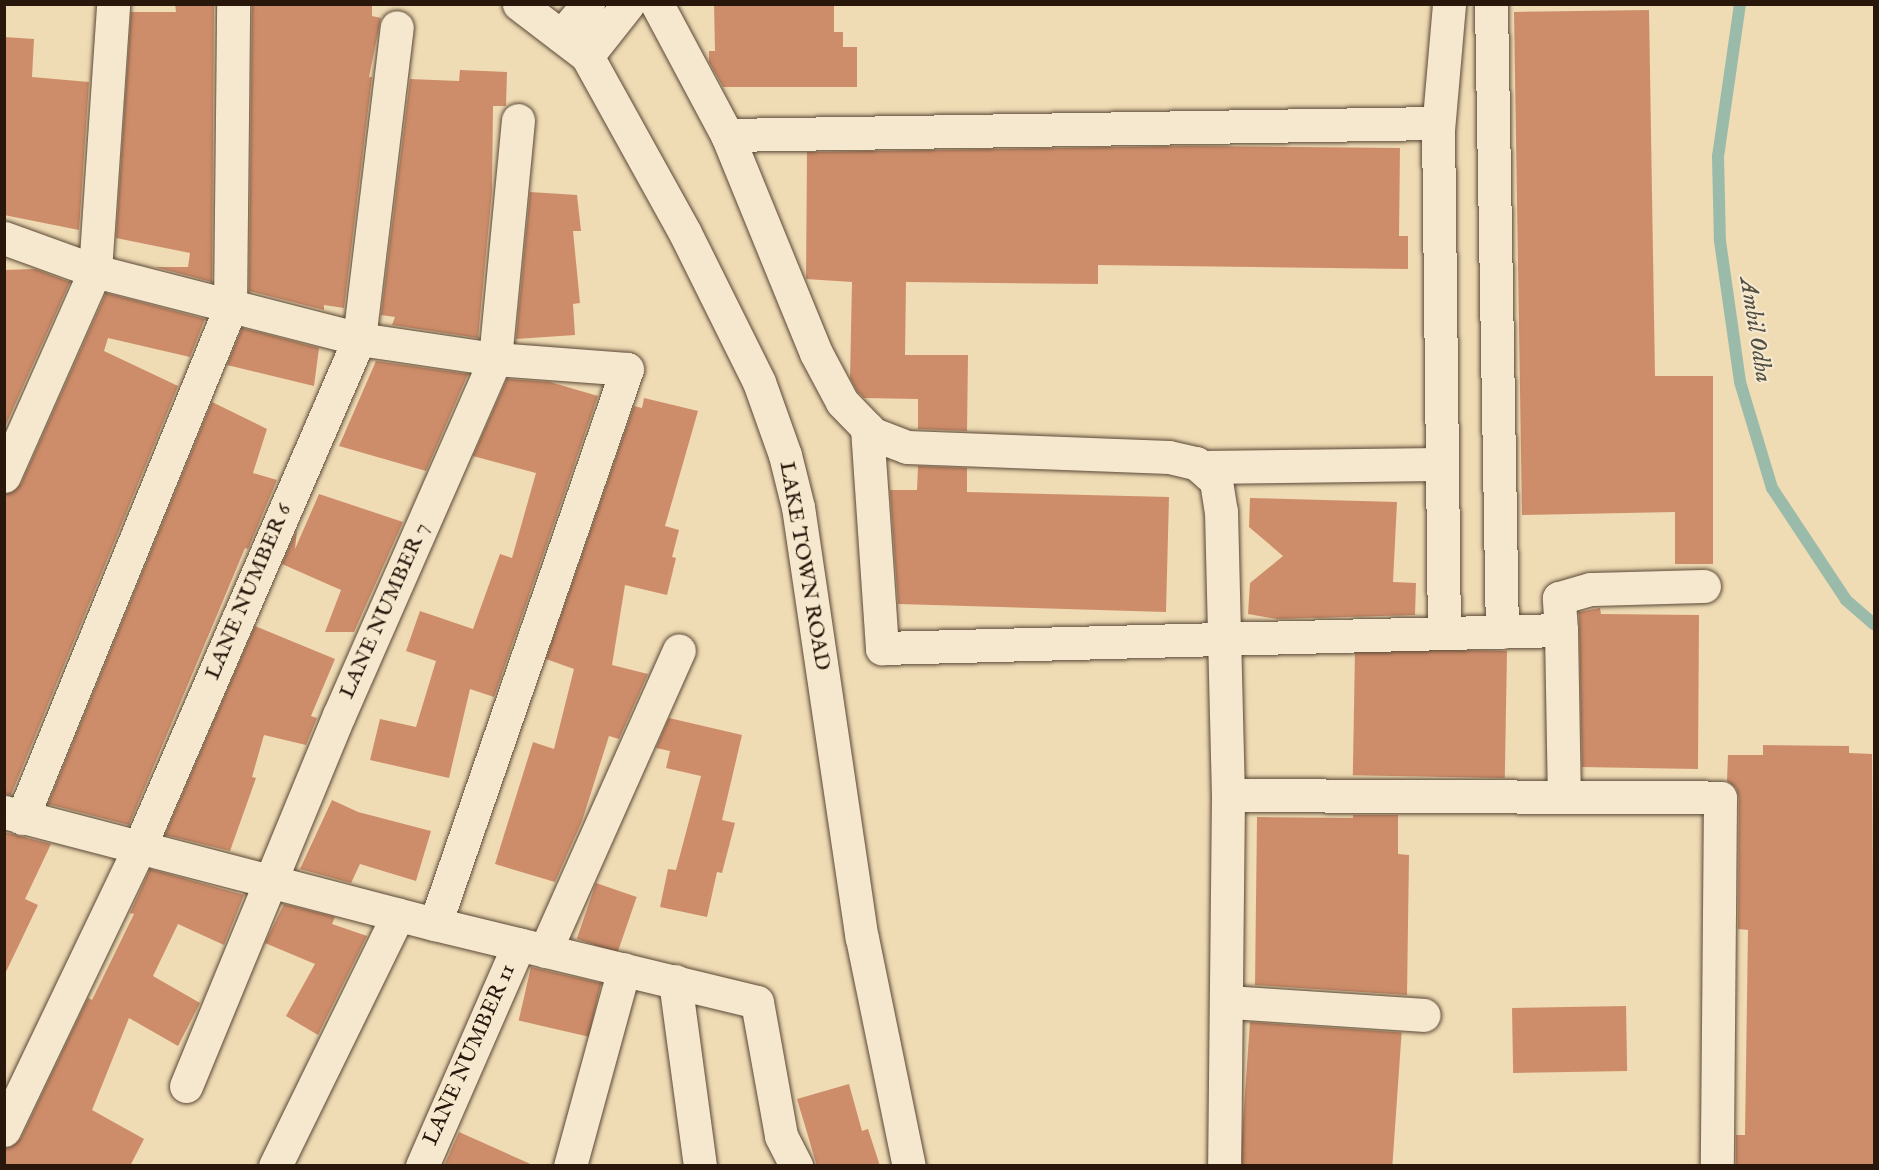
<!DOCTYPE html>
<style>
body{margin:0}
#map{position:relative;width:1879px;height:1170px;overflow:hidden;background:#efdbb4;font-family:"IM FELL English",serif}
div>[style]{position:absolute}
.stream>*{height:12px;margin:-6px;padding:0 6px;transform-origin:6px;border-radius:6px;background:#9abbaa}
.building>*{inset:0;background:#ce8d6a;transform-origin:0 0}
.roads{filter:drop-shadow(0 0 2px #5b4836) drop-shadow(0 0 2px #5b4836)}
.minor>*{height:33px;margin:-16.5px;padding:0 16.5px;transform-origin:16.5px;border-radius:16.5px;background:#f5e8ce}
span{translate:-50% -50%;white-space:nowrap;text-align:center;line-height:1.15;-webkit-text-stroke:4.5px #f5e8ce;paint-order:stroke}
.street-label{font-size:22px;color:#2a170c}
.water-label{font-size:24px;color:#515043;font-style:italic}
.frame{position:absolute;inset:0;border:6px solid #2a170c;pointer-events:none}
</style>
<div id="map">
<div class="stream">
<i style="left:1740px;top:4px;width:154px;rotate:98.2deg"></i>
<i style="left:1718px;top:156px;width:85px;rotate:88.7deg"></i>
<i style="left:1720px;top:241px;width:142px;rotate:81.9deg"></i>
<i style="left:1740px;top:382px;width:111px;rotate:73.2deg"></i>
<i style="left:1772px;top:488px;width:134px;rotate:56.5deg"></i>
<i style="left:1846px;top:600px;width:37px;rotate:41deg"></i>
</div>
<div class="building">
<i style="clip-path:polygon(175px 4px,214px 4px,212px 282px,155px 267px,188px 267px,190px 253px,116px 238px,131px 12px,176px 12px)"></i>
<i style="clip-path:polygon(252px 4px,372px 4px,372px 16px,381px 18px,369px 77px,372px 77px,344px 308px,324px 305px,324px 310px,249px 291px)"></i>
<i style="clip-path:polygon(714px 4px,834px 4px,834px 32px,843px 32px,843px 47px,857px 47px,857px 87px,723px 87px,709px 62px,709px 51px,715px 51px)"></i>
<i style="clip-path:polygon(1649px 10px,1655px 376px,1713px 376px,1713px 564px,1675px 564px,1675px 512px,1522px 515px,1514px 12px)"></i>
<i style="clip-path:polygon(4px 37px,34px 39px,32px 77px,89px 82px,79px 230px,4px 215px)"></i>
<i style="clip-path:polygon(460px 70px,507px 72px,506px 106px,493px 106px,492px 191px,478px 338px,392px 325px,395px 317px,381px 315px,410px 79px,459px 81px)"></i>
<i style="clip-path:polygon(1189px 146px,1400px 148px,1399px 236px,1408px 236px,1408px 269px,1098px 265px,1098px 284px,906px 282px,905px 355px,968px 355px,967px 431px,918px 429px,918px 399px,864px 398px,857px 391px,850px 378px,852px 282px,806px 279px,807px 152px)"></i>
<i style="clip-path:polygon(530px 192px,577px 195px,581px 231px,573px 231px,580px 303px,573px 304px,575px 335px,516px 339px)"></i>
<i style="clip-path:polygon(35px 269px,70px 282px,4px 429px,4px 270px)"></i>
<i style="clip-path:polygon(106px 293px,205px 319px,190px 357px,108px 338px,104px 351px,178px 386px,11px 795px,4px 794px,4px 494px,21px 484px)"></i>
<i style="clip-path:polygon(242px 328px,319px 348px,314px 386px,227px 365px)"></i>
<i style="clip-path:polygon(376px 361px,468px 374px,426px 471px,339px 446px)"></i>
<i style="clip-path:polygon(507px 379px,550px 382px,598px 396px,494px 697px,470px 689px,449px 778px,370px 760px,380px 719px,416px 727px,436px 661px,406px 651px,420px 611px,473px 629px,500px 554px,512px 558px,536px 473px,473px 456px)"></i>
<i style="clip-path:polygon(644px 398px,698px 411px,665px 526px,679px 530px,672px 557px,676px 558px,667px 595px,625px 585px,612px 665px,648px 674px,619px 739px,609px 736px,582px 821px,555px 882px,495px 864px,533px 742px,554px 749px,574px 669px,546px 659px,634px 406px,642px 408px)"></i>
<i style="clip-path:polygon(212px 402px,267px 429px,253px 473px,277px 480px,248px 549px,245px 548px,129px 825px,48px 804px)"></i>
<i style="clip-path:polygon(918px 466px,967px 468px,967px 492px,1169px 497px,1166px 612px,898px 604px,890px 490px,917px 490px)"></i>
<i style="clip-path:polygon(319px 494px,403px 522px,354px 632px,325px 632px,341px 590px,282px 564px,297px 530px,295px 549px)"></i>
<i style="clip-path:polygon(1250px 498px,1397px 502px,1393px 582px,1416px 583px,1415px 615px,1277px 619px,1248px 614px,1250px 583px,1283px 556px,1249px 527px)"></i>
<i style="clip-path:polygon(1600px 608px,1601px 614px,1699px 615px,1698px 769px,1582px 767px,1579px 612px)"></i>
<i style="clip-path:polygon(255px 626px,335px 659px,311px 716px,317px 718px,306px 745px,264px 735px,252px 777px,256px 778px,230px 851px,165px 835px)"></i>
<i style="left:1507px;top:651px;width:127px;height:152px;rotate:91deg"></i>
<i style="clip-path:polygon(669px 718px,742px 735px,722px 820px,735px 823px,722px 873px,717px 872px,707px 917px,660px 907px,668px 869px,676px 870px,701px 776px,666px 768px,670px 751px,656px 748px)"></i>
<i style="clip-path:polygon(1763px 745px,1849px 746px,1849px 753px,1872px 754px,1875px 1166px,1736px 1166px,1736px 1135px,1745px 1135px,1748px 930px,1738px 929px,1739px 798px,1736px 788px,1727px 781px,1728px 755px,1763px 755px)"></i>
<i style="clip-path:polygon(332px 800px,358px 812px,431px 831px,416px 881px,360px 864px,351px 883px,300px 869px)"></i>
<i style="clip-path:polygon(1353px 815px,1398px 815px,1398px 854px,1409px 855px,1407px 995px,1255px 985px,1257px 817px,1353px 818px)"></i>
<i style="clip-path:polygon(4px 832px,51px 844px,25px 899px,38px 905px,4px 976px)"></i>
<i style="clip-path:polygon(150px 869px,244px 895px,224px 945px,178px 924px,153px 976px,200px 1003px,178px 1046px,129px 1018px,92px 1110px,144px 1139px,130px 1166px,4px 1166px,4px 1149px,21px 1138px,88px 998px,92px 1000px,134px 914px,130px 913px)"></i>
<i style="left:596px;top:883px;width:43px;height:59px;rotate:19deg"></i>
<i style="clip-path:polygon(284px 904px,335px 917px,332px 924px,367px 936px,318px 1035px,286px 1016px,315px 964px,265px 943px)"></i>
<i style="left:531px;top:967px;width:72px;height:55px;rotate:13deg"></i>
<i style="left:1626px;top:1006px;width:65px;height:114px;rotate:89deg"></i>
<i style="left:1250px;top:1022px;width:152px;height:144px;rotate:4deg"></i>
<i style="clip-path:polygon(849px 1084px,862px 1131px,868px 1129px,880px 1166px,817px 1166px,797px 1099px)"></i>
<i style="clip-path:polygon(459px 1132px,535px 1166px,444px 1166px)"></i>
</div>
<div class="roads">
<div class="minor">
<i style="left:519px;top:4px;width:86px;rotate:37.4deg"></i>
<i style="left:587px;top:56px;width:202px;rotate:61deg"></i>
<i style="left:685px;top:233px;width:166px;rotate:63.6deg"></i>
<i style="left:759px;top:382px;width:77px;rotate:70.4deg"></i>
<i style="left:785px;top:455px;width:54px;rotate:76deg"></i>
<i style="left:798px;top:507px;width:436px;rotate:81.6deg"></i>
<i style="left:862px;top:938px;width:233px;rotate:78.4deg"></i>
<i style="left:657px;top:4px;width:149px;rotate:61.9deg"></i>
<i style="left:727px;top:135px;width:235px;rotate:67.8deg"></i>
<i style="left:816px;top:353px;width:55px;rotate:62deg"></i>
<i style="left:842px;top:402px;width:45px;rotate:45.9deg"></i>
<i style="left:873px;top:434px;width:36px;rotate:21deg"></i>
<i style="left:907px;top:447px;width:262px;rotate:2.2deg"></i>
<i style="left:1169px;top:457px;width:28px;rotate:13deg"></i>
<i style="left:1196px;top:463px;width:27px;rotate:42deg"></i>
<i style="left:1216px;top:481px;width:30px;rotate:81deg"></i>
<i style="left:1221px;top:511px;width:284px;rotate:88.6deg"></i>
<i style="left:1228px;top:795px;width:371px;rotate:90.6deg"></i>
<i style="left:1491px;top:4px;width:628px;rotate:89deg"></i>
<i style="left:561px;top:36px;width:42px;rotate:-49.8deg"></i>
<i style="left:587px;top:56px;width:66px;rotate:-51.7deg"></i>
<i style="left:1438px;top:130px;width:126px;rotate:-85deg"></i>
<i style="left:727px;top:135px;width:711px;rotate:-0.97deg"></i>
<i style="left:1438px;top:123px;width:510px;rotate:89.33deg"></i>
<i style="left:4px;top:238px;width:97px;rotate:19.9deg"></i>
<i style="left:95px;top:271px;width:273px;rotate:14.4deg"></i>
<i style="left:359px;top:339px;width:137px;rotate:8.4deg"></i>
<i style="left:495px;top:359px;width:132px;rotate:4.3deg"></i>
<i style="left:627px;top:369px;width:587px;rotate:109.08deg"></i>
<i style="left:867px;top:428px;width:221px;rotate:86.1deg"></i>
<i style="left:882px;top:648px;width:679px;rotate:-1.52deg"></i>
<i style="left:1561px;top:630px;width:166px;rotate:89deg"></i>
<i style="left:1201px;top:467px;width:240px;rotate:-0.7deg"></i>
<i style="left:4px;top:476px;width:224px;rotate:-66.1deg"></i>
<i style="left:95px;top:271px;width:268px;rotate:-86.1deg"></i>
<i style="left:1561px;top:630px;width:32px;rotate:-94deg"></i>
<i style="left:1559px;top:598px;width:33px;rotate:-16deg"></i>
<i style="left:1591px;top:589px;width:113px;rotate:-1.5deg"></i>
<i style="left:1228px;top:795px;width:492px;rotate:0.3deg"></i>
<i style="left:1720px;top:798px;width:368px;rotate:90.5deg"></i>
<i style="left:4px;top:812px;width:445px;rotate:14.6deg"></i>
<i style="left:435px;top:924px;width:331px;rotate:13.6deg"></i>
<i style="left:757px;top:1002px;width:136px;rotate:79.8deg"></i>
<i style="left:781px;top:1136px;width:34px;rotate:63deg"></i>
<i style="left:22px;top:818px;width:551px;rotate:-67.81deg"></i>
<i style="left:230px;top:308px;width:304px;rotate:-89.4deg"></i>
<i style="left:545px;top:951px;width:329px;rotate:-66deg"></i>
<i style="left:675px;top:981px;width:187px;rotate:82.3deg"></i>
<i style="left:1229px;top:1002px;width:195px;rotate:3.8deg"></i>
<i style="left:186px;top:1086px;width:401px;rotate:-67.6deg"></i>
<i style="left:339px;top:715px;width:389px;rotate:-66.3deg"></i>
<i style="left:495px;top:359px;width:240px;rotate:-84.5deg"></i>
<i style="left:4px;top:1130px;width:313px;rotate:-64.4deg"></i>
<i style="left:139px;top:848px;width:555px;rotate:-66.63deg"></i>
<i style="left:359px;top:339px;width:314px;rotate:-83.1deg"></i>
<i style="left:275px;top:1166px;width:280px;rotate:-63.9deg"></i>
<i style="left:422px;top:1166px;width:242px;rotate:-66.4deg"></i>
<i style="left:570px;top:1166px;width:204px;rotate:-74.7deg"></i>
</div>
</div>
<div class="street-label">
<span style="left:804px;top:566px;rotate:80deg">LAKE TOWN ROAD</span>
<span style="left:249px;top:592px;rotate:-67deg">LANE NUMBER 6</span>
<span style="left:385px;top:611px;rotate:-66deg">LANE NUMBER 7</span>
<span style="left:470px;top:1055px;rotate:-66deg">LANE NUMBER 11</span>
</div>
<div class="water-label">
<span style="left:1755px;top:330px;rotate:81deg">Ambil Odha</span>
</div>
<div class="frame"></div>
</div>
